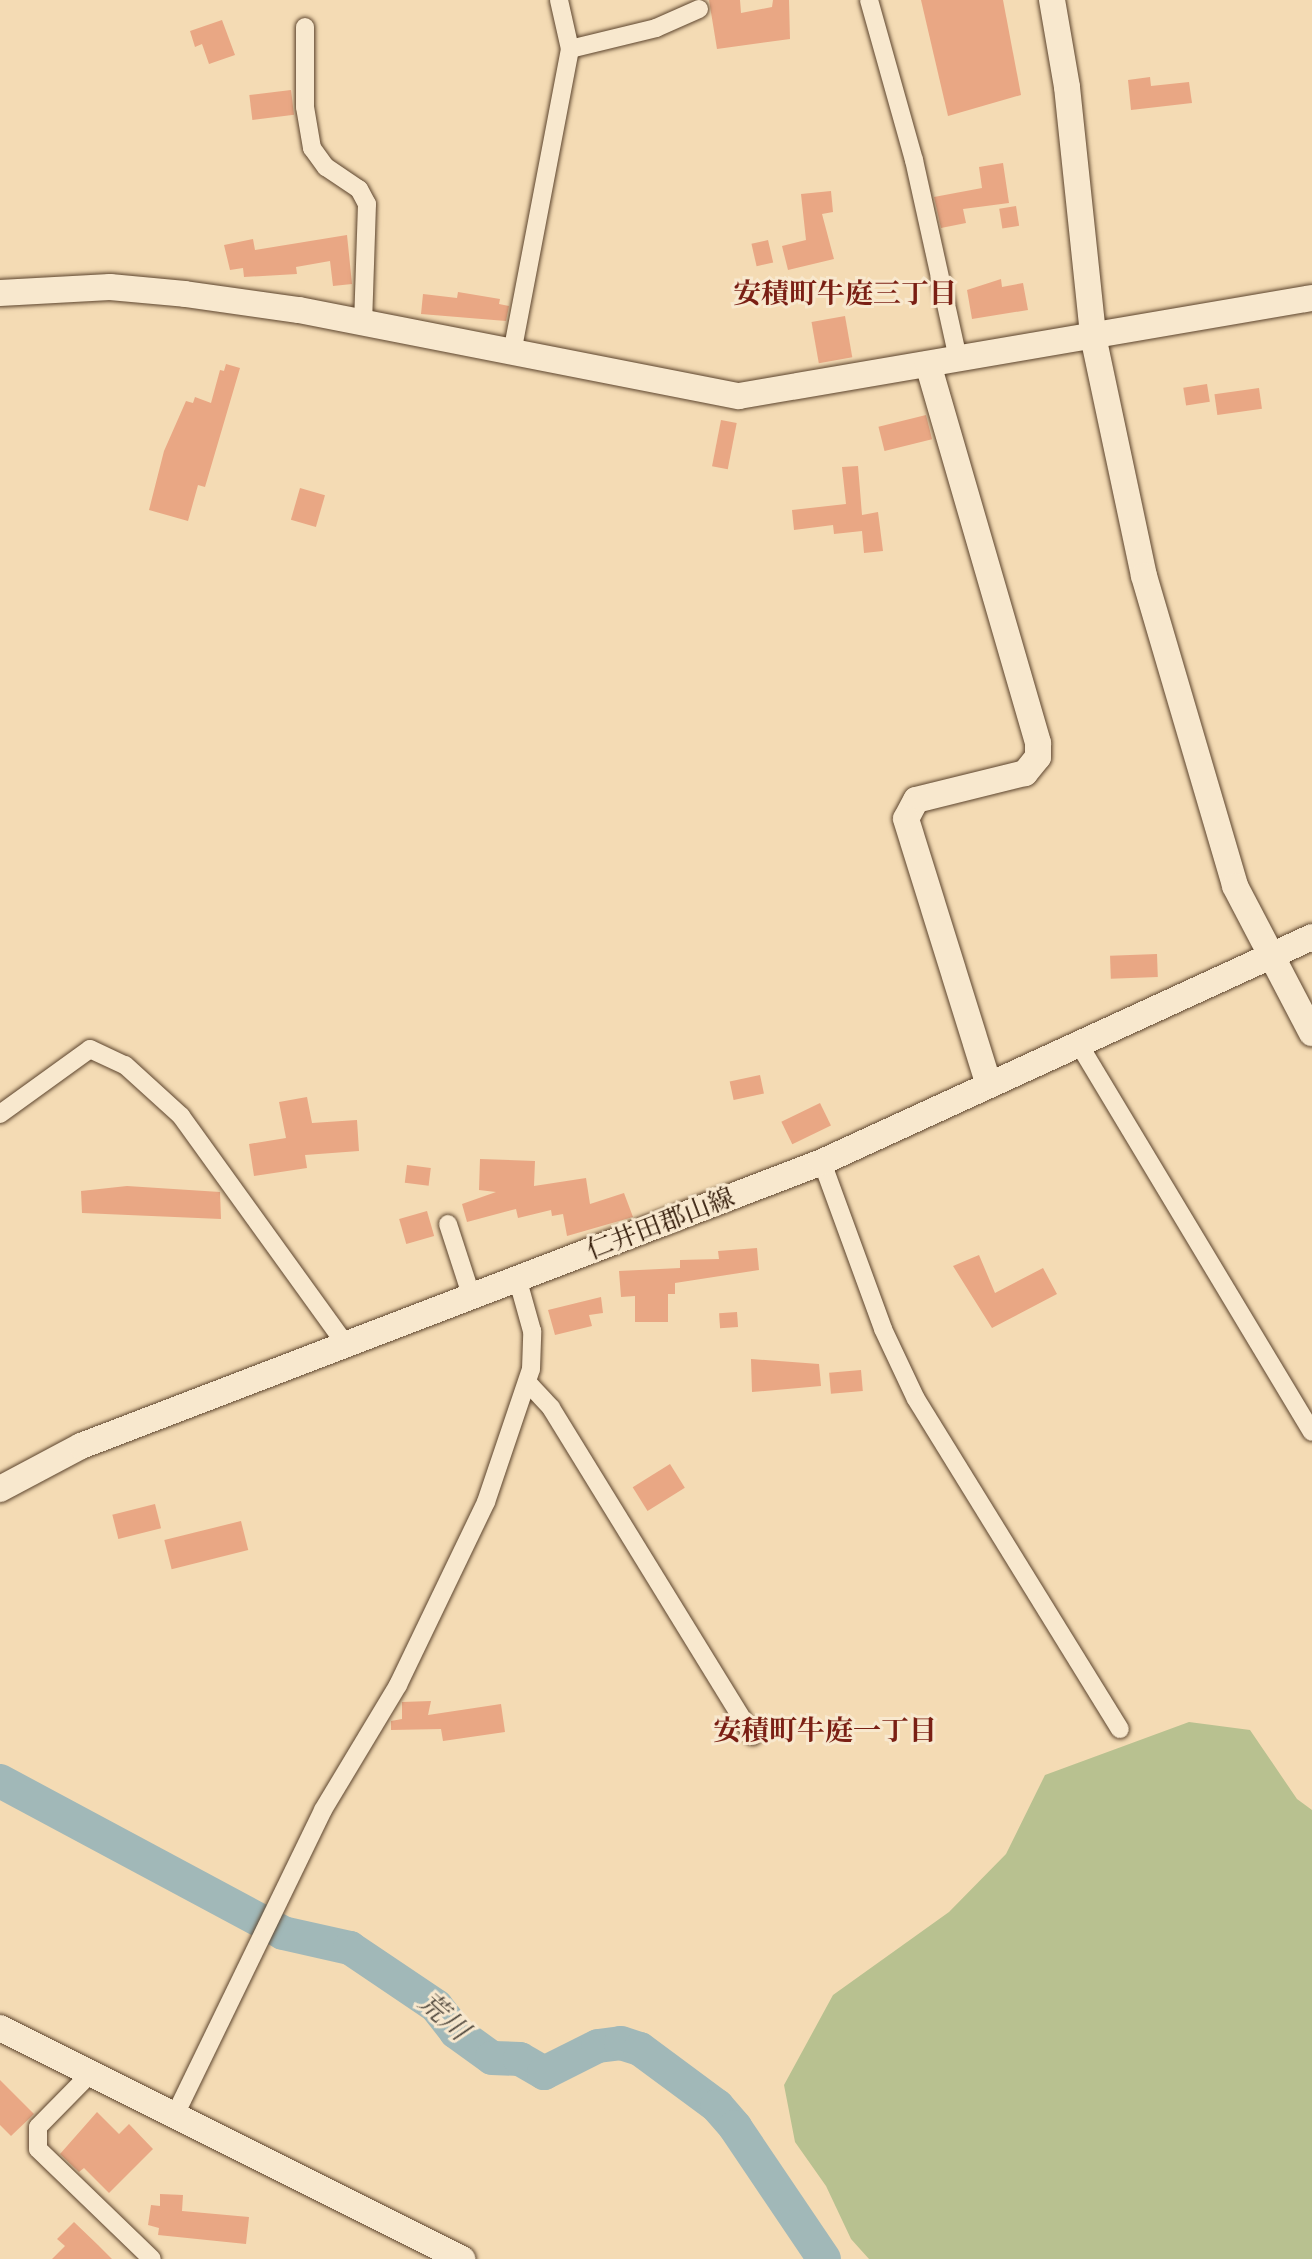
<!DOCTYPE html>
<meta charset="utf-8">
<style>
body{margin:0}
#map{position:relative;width:1312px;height:2259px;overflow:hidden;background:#f4dbb4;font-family:"IM FELL Double Pica","Noto Serif JP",serif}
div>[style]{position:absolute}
.green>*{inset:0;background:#b8c190}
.river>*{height:34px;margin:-17px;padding:0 17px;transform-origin:17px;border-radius:17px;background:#a1b8b8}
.building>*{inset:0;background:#e9a784;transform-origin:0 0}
.roads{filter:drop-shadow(0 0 2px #5c442d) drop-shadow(0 0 2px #5c442d)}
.street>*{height:18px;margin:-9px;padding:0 9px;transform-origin:9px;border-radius:9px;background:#f8e8ce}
.secondary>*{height:26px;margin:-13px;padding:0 13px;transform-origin:13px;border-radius:13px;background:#f8e8ce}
span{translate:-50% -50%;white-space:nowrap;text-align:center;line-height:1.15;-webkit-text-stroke:6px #f8e8ce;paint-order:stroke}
.street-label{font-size:26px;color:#2a1200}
.neighbourhood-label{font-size:28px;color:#7a1f14;font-weight:700}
.water-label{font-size:28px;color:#544c40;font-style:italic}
</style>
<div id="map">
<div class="green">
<i style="clip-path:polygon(1189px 1722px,1250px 1730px,1297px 1799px,1312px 1810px,1312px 2259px,869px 2259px,851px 2239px,826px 2186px,795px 2142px,784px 2085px,833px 1995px,949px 1912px,1006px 1854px,1045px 1775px)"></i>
</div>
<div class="river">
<i style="left:0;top:1781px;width:321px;rotate:28.2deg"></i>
<i style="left:283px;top:1933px;width:69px;rotate:12.6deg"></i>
<i style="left:350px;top:1948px;width:104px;rotate:34deg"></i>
<i style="left:436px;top:2006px;width:33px;rotate:52deg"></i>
<i style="left:456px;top:2032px;width:44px;rotate:35.8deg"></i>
<i style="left:492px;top:2058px;width:28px;rotate:2deg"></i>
<i style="left:520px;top:2059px;width:28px;rotate:30deg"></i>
<i style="left:544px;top:2073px;width:60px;rotate:-26.6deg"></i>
<i style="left:598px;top:2046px;width:23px;rotate:-7deg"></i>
<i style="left:621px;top:2043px;width:20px;rotate:18deg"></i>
<i style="left:640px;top:2049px;width:96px;rotate:36.5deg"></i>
<i style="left:717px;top:2106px;width:28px;rotate:49deg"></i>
<i style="left:735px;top:2127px;width:159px;rotate:56deg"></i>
</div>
<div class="building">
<i style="clip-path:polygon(709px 0,740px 0,741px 13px,772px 7px,773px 0,789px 0,790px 39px,717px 49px)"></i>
<i style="clip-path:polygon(921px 0,1003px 0,1021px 95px,948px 116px)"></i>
<i style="clip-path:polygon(222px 20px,235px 55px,209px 64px,202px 44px,195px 47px,190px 31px)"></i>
<i style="clip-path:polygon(1150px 77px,1151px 86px,1189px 82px,1192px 103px,1131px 110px,1128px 80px)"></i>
<i style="left:291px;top:90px;width:25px;height:42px;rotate:83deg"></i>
<i style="clip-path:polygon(1003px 163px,1009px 203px,963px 209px,966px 223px,941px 228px,934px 197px,982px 188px,979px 167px)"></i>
<i style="clip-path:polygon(831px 191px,833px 212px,822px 214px,834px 259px,788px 270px,782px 246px,806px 240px,801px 194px)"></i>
<i style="left:1016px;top:206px;width:20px;height:17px;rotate:81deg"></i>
<i style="clip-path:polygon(347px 235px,352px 284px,333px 286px,330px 261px,296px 267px,297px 274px,244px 277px,243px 268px,230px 270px,224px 245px,253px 239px,255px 250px)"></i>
<i style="left:768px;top:240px;width:23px;height:17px;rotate:77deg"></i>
<i style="clip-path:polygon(1001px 279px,1002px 287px,1023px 283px,1028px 310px,972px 319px,967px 290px)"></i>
<i style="clip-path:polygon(458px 292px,500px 299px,499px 304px,509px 306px,506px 321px,421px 314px,423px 294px,457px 298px)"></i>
<i style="left:845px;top:316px;width:42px;height:34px;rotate:80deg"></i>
<i style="clip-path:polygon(226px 364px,240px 368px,205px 487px,198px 485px,188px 521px,149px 510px,164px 451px,186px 401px,193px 403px,195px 397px,211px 403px,220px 370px,224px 371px)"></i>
<i style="left:1207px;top:384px;width:18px;height:24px;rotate:81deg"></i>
<i style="left:1259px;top:388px;width:21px;height:45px;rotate:82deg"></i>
<i style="left:926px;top:415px;width:25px;height:49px;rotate:76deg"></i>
<i style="left:721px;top:420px;width:16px;height:47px;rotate:11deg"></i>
<i style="clip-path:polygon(858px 466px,862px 515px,878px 512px,883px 551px,864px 553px,862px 531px,834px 534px,833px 525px,794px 530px,792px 510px,846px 504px,842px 467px)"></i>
<i style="left:300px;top:488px;width:26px;height:33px;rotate:16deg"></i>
<i style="left:1157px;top:954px;width:23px;height:47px;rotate:88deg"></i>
<i style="left:760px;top:1075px;width:19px;height:31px;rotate:78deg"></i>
<i style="clip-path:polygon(307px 1097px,312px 1123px,357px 1120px,359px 1151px,305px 1155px,307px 1168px,254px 1176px,249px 1144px,286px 1138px,279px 1102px)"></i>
<i style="left:820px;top:1103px;width:25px;height:43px;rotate:64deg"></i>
<i style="clip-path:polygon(480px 1159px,535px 1161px,534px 1186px,586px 1178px,590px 1204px,624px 1193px,633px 1217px,567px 1236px,563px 1214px,552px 1216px,551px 1210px,518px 1218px,516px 1209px,467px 1222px,462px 1204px,496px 1192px,479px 1190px)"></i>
<i style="left:407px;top:1165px;width:24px;height:18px;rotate:7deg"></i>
<i style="clip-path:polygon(127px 1186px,220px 1192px,221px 1219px,82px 1213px,81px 1191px)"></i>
<i style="left:427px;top:1211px;width:26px;height:29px;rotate:74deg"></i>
<i style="clip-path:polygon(757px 1248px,759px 1270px,675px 1283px,675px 1294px,668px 1294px,668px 1322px,635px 1322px,635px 1296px,621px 1297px,619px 1271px,680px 1268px,680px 1260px,719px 1259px,718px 1251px)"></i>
<i style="clip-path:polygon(979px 1255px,995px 1293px,1043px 1268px,1057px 1294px,992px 1328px,953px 1266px)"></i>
<i style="clip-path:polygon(601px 1297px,603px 1313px,589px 1315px,592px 1326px,555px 1335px,548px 1310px)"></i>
<i style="left:737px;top:1312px;width:15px;height:18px;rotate:86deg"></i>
<i style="clip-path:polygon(751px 1359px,819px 1364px,821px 1386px,752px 1392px)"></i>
<i style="left:861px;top:1370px;width:21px;height:32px;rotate:85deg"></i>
<i style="left:670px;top:1464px;width:28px;height:44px;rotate:58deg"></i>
<i style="left:155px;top:1504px;width:25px;height:44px;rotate:76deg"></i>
<i style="left:241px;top:1521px;width:30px;height:79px;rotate:76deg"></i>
<i style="clip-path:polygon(431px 1701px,428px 1715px,501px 1704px,505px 1732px,443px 1741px,441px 1729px,391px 1730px,391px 1721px,402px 1719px,402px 1702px)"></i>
<i style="clip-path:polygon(0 2080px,34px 2114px,11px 2136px,0 2125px)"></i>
<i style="clip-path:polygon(97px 2112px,119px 2134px,129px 2124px,153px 2149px,109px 2193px,84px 2168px,79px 2172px,60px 2154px)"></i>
<i style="clip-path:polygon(160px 2194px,183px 2195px,182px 2211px,249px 2217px,246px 2244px,158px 2235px,159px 2228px,148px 2225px,151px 2205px,160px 2206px)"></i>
<i style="clip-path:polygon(74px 2222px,98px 2245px,112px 2259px,52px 2259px,65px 2246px,57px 2239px)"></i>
</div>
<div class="roads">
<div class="street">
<i style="left:869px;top:0;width:166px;rotate:74.3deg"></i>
<i style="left:914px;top:160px;width:203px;rotate:77.5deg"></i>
<i style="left:305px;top:27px;width:80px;rotate:90deg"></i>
<i style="left:305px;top:107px;width:42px;rotate:80.3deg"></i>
<i style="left:312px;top:148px;width:24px;rotate:54deg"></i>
<i style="left:326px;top:167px;width:40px;rotate:34deg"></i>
<i style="left:359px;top:189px;width:17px;rotate:62deg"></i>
<i style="left:367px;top:204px;width:119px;rotate:91.9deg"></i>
<i style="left:570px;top:49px;width:89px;rotate:-13.7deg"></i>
<i style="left:656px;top:28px;width:47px;rotate:-23.8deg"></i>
<i style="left:512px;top:353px;width:309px;rotate:-79.2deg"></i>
<i style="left:570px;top:49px;width:50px;rotate:-102.7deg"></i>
<i style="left:1077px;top:1041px;width:456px;rotate:59deg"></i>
<i style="left:0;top:1114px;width:111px;rotate:-35.8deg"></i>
<i style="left:90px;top:1049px;width:38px;rotate:25deg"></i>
<i style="left:125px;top:1065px;width:76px;rotate:42.3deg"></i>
<i style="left:181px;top:1116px;width:284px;rotate:54.2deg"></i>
<i style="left:822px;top:1162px;width:178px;rotate:69.9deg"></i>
<i style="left:883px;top:1329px;width:77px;rotate:64.8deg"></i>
<i style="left:916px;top:1399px;width:388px;rotate:58.3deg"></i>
<i style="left:448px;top:1224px;width:78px;rotate:72deg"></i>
<i style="left:528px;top:1383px;width:34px;rotate:47deg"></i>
<i style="left:551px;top:1408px;width:385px;rotate:58.4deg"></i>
<i style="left:90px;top:2074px;width:74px;rotate:134.5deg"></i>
<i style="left:38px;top:2127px;width:22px;rotate:90deg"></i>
<i style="left:38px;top:2149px;width:158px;rotate:44deg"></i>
<i style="left:174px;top:2117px;width:341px;rotate:-64.1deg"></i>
<i style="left:323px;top:1810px;width:146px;rotate:-59deg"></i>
<i style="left:398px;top:1685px;width:203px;rotate:-64.3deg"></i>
<i style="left:486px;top:1502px;width:140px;rotate:-71.3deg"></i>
<i style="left:531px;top:1369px;width:38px;rotate:-88deg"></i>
<i style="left:532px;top:1331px;width:52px;rotate:-105.6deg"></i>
</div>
<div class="secondary">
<i style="left:1052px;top:0;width:88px;rotate:80.2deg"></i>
<i style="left:1067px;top:87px;width:250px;rotate:84deg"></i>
<i style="left:1093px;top:336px;width:245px;rotate:78deg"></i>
<i style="left:1144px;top:576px;width:323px;rotate:73.6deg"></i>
<i style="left:1235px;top:886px;width:166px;rotate:62.4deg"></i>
<i style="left:0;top:293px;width:110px;rotate:-3.1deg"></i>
<i style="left:110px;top:287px;width:75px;rotate:5.3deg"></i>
<i style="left:185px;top:294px;width:115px;rotate:8deg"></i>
<i style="left:299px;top:310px;width:448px;rotate:11.1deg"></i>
<i style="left:739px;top:396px;width:581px;rotate:-9.71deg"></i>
<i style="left:928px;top:364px;width:395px;rotate:73.8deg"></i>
<i style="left:1038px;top:743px;width:14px;rotate:90deg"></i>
<i style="left:1038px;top:757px;width:21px;rotate:129deg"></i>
<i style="left:1025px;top:773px;width:112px;rotate:166.1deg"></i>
<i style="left:916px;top:800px;width:21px;rotate:118deg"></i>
<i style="left:906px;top:819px;width:275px;rotate:72.7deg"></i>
<i style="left:0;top:1489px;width:92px;rotate:-28deg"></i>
<i style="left:81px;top:1446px;width:794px;rotate:-20.97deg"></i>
<i style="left:822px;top:1162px;width:539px;rotate:-24.66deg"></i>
<i style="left:0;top:2028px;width:517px;rotate:26.57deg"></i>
</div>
</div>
<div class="street-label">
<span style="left:661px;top:1225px;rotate:-21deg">仁井田郡山線</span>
</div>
<div class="neighbourhood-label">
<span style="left:845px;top:295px">安積町牛庭三丁目</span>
<span style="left:825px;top:1732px">安積町牛庭一丁目</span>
</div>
<div class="water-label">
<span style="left:443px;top:2017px;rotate:42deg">荒川</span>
</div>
</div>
